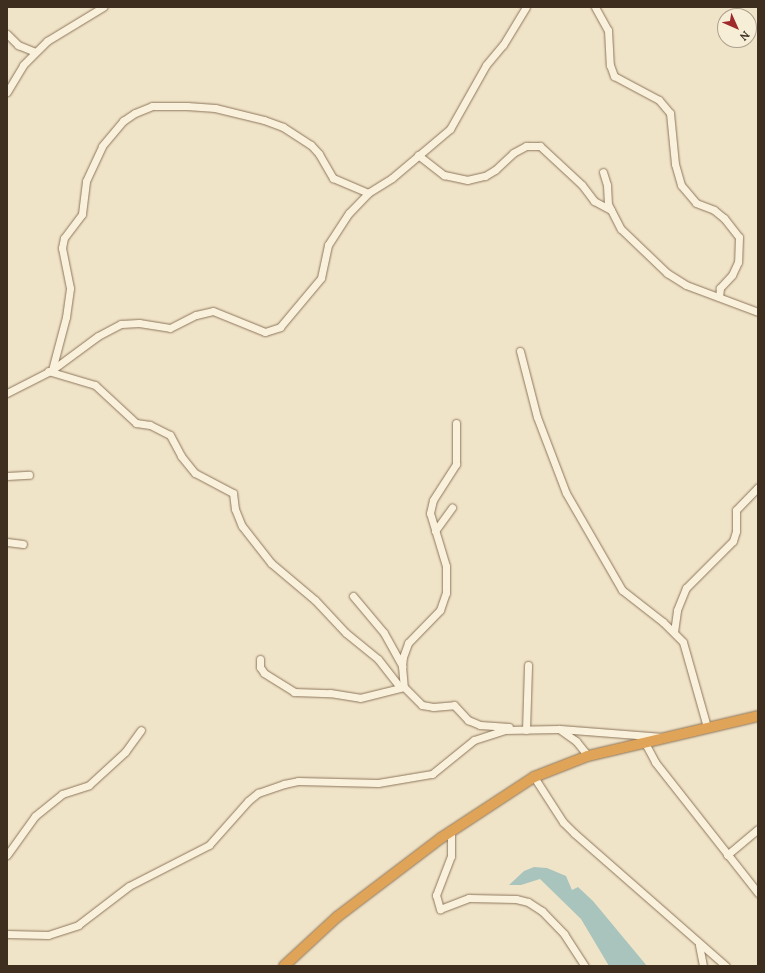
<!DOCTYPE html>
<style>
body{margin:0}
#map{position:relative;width:765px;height:973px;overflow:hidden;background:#f0e4c8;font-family:Lora,serif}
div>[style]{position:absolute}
.water>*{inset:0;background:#a9c4bc}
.roads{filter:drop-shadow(0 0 1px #8d765c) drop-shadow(0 0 1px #8d765c)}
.minor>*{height:7px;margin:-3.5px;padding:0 3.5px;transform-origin:3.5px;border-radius:3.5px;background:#faf1dc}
.highway>*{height:10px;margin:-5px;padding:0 5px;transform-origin:5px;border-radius:5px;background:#e0a458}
span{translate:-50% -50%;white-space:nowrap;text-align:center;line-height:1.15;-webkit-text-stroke:3.5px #f7eed8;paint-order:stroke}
.frame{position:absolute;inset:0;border:8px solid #3d2e20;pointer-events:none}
.north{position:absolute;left:717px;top:8px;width:40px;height:40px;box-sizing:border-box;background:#f7eed8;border:1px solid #ada18e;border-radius:50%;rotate:135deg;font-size:11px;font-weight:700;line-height:16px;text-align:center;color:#3d2e20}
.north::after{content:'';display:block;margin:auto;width:14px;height:18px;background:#9e2a2b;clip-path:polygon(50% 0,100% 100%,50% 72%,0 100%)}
</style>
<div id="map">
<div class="water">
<i style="clip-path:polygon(534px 867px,547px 868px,566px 876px,572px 890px,578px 887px,593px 901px,647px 966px,609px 966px,581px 919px,540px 879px,521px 885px,509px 885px,524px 871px)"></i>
</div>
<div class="roads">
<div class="minor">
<i style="left:595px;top:7px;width:26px;rotate:61deg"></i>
<i style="left:608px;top:30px;width:35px;rotate:87deg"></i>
<i style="left:610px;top:65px;width:12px;rotate:70deg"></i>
<i style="left:614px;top:76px;width:51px;rotate:28.1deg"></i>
<i style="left:659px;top:100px;width:17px;rotate:50deg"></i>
<i style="left:670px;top:113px;width:51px;rotate:84.4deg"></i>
<i style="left:675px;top:164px;width:22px;rotate:74deg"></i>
<i style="left:681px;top:185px;width:23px;rotate:50deg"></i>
<i style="left:696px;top:203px;width:19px;rotate:21deg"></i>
<i style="left:714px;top:210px;width:13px;rotate:39deg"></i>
<i style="left:724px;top:218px;width:24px;rotate:52deg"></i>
<i style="left:739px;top:237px;width:25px;rotate:92deg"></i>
<i style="left:738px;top:262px;width:14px;rotate:115deg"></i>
<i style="left:732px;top:275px;width:18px;rotate:133deg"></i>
<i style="left:720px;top:288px;width:9px;rotate:96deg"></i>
<i style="left:7px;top:34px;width:16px;rotate:45deg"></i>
<i style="left:18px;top:45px;width:18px;rotate:22deg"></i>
<i style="left:7px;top:92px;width:31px;rotate:-59deg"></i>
<i style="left:23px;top:65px;width:34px;rotate:-45deg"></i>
<i style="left:47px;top:41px;width:66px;rotate:-31.3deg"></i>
<i style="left:418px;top:155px;width:33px;rotate:38deg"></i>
<i style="left:444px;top:175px;width:24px;rotate:12deg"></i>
<i style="left:467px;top:180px;width:18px;rotate:-13deg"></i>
<i style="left:485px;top:176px;width:12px;rotate:-31deg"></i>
<i style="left:495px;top:170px;width:25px;rotate:-43deg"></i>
<i style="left:513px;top:153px;width:15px;rotate:-28deg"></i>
<i style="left:526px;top:146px;width:14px"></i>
<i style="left:540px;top:146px;width:57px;rotate:42.9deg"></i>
<i style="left:582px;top:185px;width:20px;rotate:53deg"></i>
<i style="left:594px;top:201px;width:19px;rotate:28deg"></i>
<i style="left:603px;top:172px;width:14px;rotate:73deg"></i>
<i style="left:607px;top:185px;width:19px;rotate:87deg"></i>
<i style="left:608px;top:204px;width:28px;rotate:63deg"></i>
<i style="left:621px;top:229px;width:64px;rotate:43.7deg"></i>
<i style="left:667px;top:273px;width:22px;rotate:32deg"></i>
<i style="left:686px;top:285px;width:77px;rotate:20.6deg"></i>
<i style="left:520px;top:351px;width:68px;rotate:75.6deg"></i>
<i style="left:537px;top:417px;width:81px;rotate:69.1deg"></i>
<i style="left:566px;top:493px;width:112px;rotate:60deg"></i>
<i style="left:622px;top:590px;width:52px;rotate:38deg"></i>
<i style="left:663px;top:622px;width:28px;rotate:45deg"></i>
<i style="left:683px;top:642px;width:88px;rotate:74.2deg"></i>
<i style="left:52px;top:370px;width:55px;rotate:-75.2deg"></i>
<i style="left:66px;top:317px;width:29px;rotate:-82deg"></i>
<i style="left:70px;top:288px;width:41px;rotate:-101.3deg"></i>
<i style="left:62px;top:248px;width:10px;rotate:-79deg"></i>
<i style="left:64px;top:238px;width:30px;rotate:-53deg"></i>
<i style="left:82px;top:214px;width:33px;rotate:-83deg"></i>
<i style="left:86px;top:181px;width:38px;rotate:-65deg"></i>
<i style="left:102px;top:146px;width:33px;rotate:-50deg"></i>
<i style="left:123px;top:121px;width:14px;rotate:-34deg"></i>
<i style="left:135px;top:113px;width:18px;rotate:-22deg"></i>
<i style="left:152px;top:106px;width:35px"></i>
<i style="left:187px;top:106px;width:28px;rotate:4deg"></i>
<i style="left:215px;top:108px;width:50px;rotate:13.8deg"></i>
<i style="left:264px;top:120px;width:20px;rotate:20deg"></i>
<i style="left:283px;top:127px;width:33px;rotate:33deg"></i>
<i style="left:311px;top:145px;width:12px;rotate:48deg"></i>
<i style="left:319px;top:154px;width:28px;rotate:60deg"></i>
<i style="left:333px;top:178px;width:38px;rotate:23deg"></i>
<i style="left:48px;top:371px;width:49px;rotate:16.6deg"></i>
<i style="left:95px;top:385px;width:56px;rotate:42.8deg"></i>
<i style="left:136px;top:423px;width:14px;rotate:8deg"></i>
<i style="left:150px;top:425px;width:22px;rotate:27deg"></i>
<i style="left:170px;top:435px;width:24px;rotate:62deg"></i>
<i style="left:181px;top:456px;width:22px;rotate:51deg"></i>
<i style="left:195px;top:473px;width:43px;rotate:27.8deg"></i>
<i style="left:233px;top:493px;width:16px;rotate:83deg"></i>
<i style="left:235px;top:509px;width:18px;rotate:68deg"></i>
<i style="left:242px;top:526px;width:47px;rotate:51.9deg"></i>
<i style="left:271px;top:563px;width:57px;rotate:40.1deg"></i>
<i style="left:315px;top:600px;width:45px;rotate:46.8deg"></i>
<i style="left:346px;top:633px;width:41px;rotate:39.1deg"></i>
<i style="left:378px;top:659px;width:36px;rotate:52deg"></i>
<i style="left:7px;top:393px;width:51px;rotate:-27.1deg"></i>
<i style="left:52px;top:370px;width:57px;rotate:-36.5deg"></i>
<i style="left:98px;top:336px;width:26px;rotate:-28deg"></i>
<i style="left:121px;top:324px;width:18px;rotate:-3deg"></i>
<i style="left:139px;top:323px;width:31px;rotate:9deg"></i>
<i style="left:170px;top:328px;width:29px;rotate:-27deg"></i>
<i style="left:196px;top:315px;width:17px;rotate:-13deg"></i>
<i style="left:213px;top:311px;width:56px;rotate:22deg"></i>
<i style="left:265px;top:332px;width:16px;rotate:-18deg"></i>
<i style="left:280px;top:327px;width:64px;rotate:-50.1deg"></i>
<i style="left:321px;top:278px;width:34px;rotate:-78deg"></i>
<i style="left:328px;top:245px;width:38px;rotate:-57deg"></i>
<i style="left:349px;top:213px;width:28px;rotate:-46deg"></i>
<i style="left:368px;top:193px;width:28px;rotate:-32deg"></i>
<i style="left:392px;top:178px;width:76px;rotate:-40.2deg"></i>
<i style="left:450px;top:129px;width:73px;rotate:-60.6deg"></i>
<i style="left:486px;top:65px;width:26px;rotate:-50deg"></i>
<i style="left:503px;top:45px;width:44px;rotate:-58.8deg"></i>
<i style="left:7px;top:476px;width:22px;rotate:-3deg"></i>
<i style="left:435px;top:531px;width:29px;rotate:-54deg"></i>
<i style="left:7px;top:542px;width:16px;rotate:7deg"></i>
<i style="left:353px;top:596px;width:48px;rotate:50deg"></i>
<i style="left:384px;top:633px;width:38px;rotate:61deg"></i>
<i style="left:402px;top:666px;width:21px;rotate:85deg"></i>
<i style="left:674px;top:632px;width:22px;rotate:-82deg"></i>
<i style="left:677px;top:610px;width:24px;rotate:-68deg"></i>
<i style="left:686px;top:588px;width:66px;rotate:-45deg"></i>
<i style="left:733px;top:541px;width:10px;rotate:-73deg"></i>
<i style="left:736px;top:531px;width:21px;rotate:-90deg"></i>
<i style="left:736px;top:510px;width:32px;rotate:-46deg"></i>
<i style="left:260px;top:659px;width:8px;rotate:90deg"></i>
<i style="left:260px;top:667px;width:7px;rotate:56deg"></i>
<i style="left:264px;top:673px;width:36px;rotate:32deg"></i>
<i style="left:294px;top:692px;width:36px;rotate:2deg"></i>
<i style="left:330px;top:693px;width:30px;rotate:9deg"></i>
<i style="left:360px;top:698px;width:45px;rotate:-14deg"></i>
<i style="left:404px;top:687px;width:25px;rotate:45deg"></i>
<i style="left:422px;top:705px;width:11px;rotate:10deg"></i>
<i style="left:433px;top:707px;width:21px;rotate:-5deg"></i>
<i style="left:454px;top:705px;width:21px;rotate:47deg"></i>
<i style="left:468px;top:720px;width:13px;rotate:23deg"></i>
<i style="left:480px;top:725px;width:29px;rotate:4deg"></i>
<i style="left:402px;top:666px;width:9px;rotate:-84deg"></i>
<i style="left:403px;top:657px;width:15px;rotate:-70deg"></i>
<i style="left:408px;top:643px;width:46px;rotate:-45.9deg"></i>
<i style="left:440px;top:610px;width:18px;rotate:-71deg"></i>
<i style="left:446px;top:593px;width:27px;rotate:-90deg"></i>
<i style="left:446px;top:566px;width:55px;rotate:-106.8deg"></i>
<i style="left:430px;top:513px;width:13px;rotate:-77deg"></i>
<i style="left:433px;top:500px;width:43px;rotate:-57.4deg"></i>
<i style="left:456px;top:464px;width:41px;rotate:-90deg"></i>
<i style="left:560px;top:729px;width:103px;rotate:4.4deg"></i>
<i style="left:526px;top:730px;width:65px;rotate:-88.2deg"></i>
<i style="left:644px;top:741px;width:24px;rotate:62deg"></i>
<i style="left:655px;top:762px;width:167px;rotate:51.8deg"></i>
<i style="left:534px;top:777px;width:54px;rotate:57.2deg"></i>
<i style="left:563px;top:822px;width:16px;rotate:45deg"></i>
<i style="left:574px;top:833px;width:202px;rotate:41.2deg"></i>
<i style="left:451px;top:831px;width:25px;rotate:90deg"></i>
<i style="left:451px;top:856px;width:42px;rotate:111deg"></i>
<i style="left:436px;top:895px;width:15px;rotate:74deg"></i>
<i style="left:440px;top:909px;width:31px;rotate:-21deg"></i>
<i style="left:469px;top:898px;width:47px;rotate:1.2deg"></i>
<i style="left:516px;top:899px;width:12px;rotate:14deg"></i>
<i style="left:528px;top:902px;width:17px;rotate:33deg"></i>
<i style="left:542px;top:911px;width:32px;rotate:46deg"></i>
<i style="left:564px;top:934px;width:38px;rotate:57deg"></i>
<i style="left:7px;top:855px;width:48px;rotate:-54.3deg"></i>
<i style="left:35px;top:816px;width:35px;rotate:-39deg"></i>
<i style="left:62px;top:794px;width:28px;rotate:-18deg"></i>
<i style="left:89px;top:785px;width:49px;rotate:-42.5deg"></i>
<i style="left:125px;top:752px;width:27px;rotate:-54deg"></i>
<i style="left:727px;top:855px;width:40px;rotate:-40deg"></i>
<i style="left:7px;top:934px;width:41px;rotate:1.4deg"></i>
<i style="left:48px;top:935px;width:32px;rotate:-18deg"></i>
<i style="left:78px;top:925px;width:64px;rotate:-37.4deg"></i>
<i style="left:129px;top:886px;width:90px;rotate:-27.1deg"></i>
<i style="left:209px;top:845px;width:59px;rotate:-48.4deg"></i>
<i style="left:248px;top:801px;width:13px;rotate:-39deg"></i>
<i style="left:258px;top:793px;width:28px;rotate:-19deg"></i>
<i style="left:284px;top:784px;width:14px;rotate:-12deg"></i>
<i style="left:298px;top:781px;width:80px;rotate:1.4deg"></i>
<i style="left:378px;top:783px;width:55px;rotate:-9.5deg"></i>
<i style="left:432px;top:774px;width:54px;rotate:-39deg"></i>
<i style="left:474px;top:740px;width:32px;rotate:-18deg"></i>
<i style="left:504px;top:730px;width:55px;rotate:-1deg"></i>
<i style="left:559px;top:729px;width:21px;rotate:35deg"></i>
<i style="left:576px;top:741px;width:19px;rotate:51deg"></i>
<i style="left:699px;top:945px;width:21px;rotate:79deg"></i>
</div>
<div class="highway">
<i style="left:284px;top:966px;width:72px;rotate:-42.8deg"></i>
<i style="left:337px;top:917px;width:131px;rotate:-37.2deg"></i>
<i style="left:441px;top:838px;width:111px;rotate:-33.3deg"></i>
<i style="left:534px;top:777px;width:58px;rotate:-21.3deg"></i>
<i style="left:588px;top:756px;width:175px;rotate:-13.2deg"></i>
</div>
</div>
<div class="frame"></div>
<div class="north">N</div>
</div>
